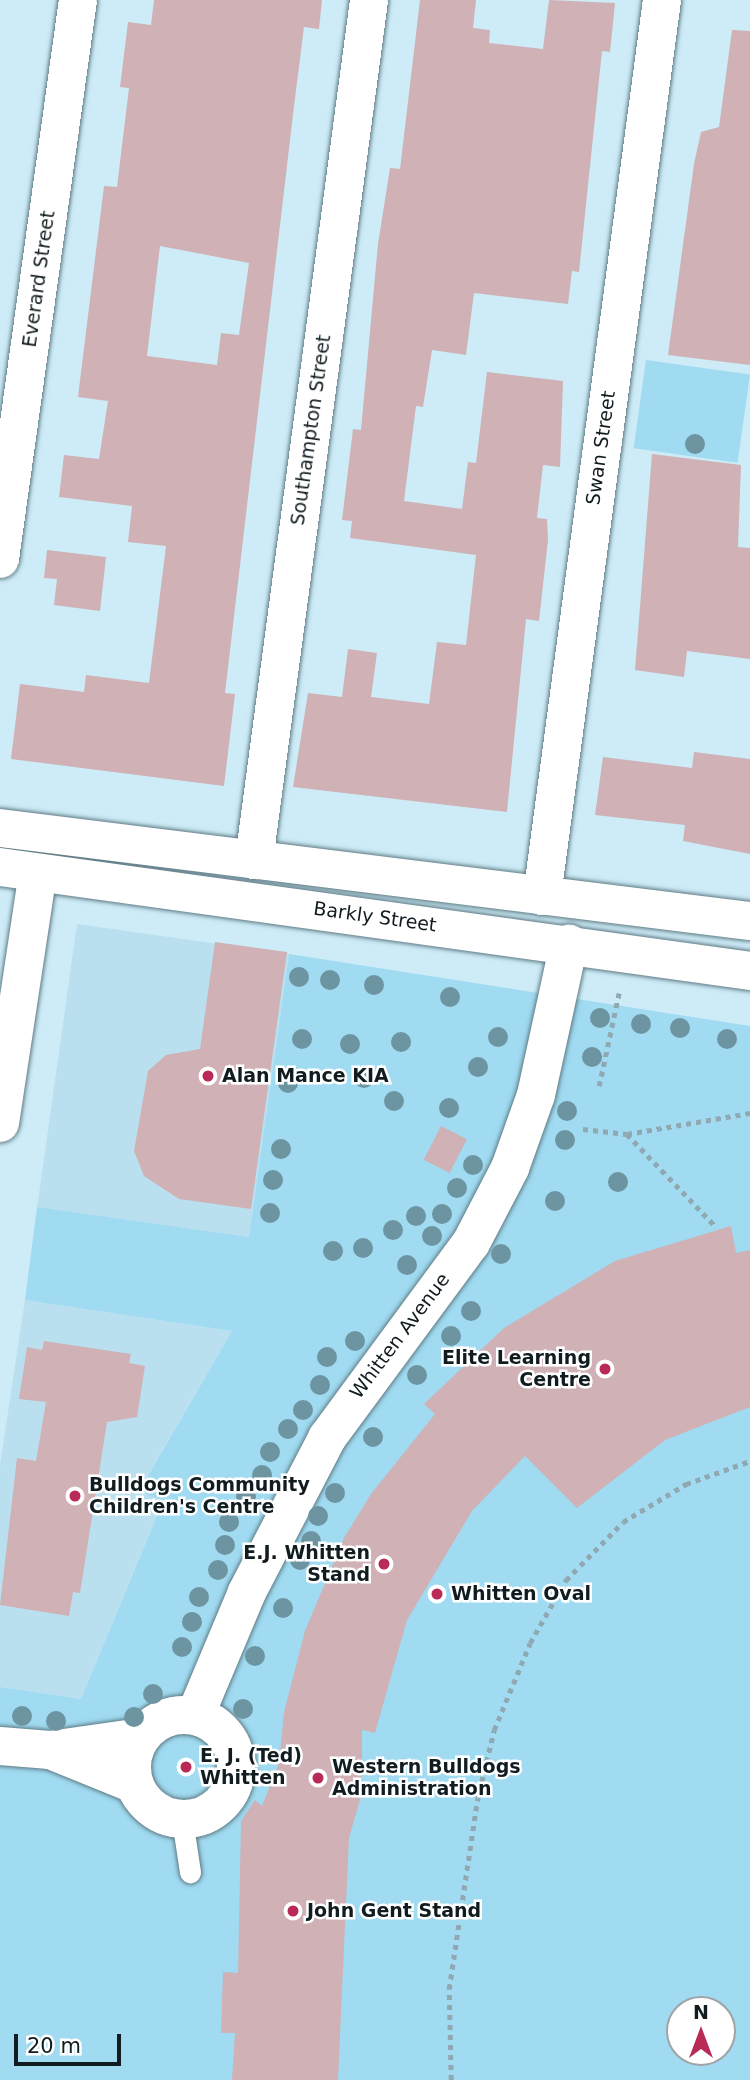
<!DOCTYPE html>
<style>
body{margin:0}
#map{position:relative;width:750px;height:2080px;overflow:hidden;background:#cdecf7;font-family:"DejaVu Sans",sans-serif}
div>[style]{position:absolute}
.built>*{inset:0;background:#bae0ef;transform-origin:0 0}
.green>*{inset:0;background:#a0dbf1;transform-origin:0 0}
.building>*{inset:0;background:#cfb1b6;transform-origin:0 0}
.path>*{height:4.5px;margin-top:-2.25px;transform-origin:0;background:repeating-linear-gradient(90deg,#90a8b1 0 5px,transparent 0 10px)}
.roads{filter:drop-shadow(0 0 2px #5f7b85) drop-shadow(0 0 2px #5f7b85)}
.lane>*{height:21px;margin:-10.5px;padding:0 10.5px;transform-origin:10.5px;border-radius:10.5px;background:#fff}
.street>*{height:38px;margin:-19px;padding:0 19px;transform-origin:19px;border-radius:19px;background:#fff}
.street>.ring{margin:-19px;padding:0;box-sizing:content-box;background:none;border:38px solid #fff;border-radius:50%}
.secondary>*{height:38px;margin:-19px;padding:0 19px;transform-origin:19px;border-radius:19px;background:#fff}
.trees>*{width:20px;height:20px;margin:-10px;border-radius:50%;background:#6d94a1}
.dots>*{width:19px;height:19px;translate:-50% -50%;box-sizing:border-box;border:4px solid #fff;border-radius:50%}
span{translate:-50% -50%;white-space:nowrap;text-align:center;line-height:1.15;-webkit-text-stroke:5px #fff;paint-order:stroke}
.street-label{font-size:19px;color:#111c20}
.poi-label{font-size:19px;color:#111c20;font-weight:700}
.left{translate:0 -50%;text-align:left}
.right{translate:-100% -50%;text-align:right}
.north{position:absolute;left:666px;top:1996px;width:70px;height:70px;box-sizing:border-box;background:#fff;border:2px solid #a0a4a6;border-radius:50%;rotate:0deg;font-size:19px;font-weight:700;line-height:28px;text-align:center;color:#111c20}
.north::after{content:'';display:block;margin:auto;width:24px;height:32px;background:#b92a57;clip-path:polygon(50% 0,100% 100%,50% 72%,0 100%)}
.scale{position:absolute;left:14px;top:2034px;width:107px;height:32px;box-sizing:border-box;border:4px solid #111c20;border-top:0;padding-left:9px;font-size:21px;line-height:24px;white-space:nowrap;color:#111c20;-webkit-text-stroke:5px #fff;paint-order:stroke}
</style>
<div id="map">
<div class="built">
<i style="left:77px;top:924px;width:214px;height:286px;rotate:8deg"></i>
<i style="clip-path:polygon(25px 1300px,232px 1331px,139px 1490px,163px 1500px,81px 1699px,0 1687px,0 1465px)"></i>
</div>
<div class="green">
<i style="left:646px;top:360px;width:105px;height:89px;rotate:8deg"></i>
<i style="clip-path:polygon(evenodd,289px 954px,750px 1026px,750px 2080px,0 2080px,0 1687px,81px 1699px,163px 1501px,139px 1491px,232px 1331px,25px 1300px,37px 1207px,249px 1237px,289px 954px,680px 2010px,722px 2010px,722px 2052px,680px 2052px,680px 2010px)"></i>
</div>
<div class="building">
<i style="clip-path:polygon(evenodd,154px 0,322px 0,319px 29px,304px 27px,294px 106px,225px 693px,235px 694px,224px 786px,11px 759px,20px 684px,84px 692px,86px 675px,149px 683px,166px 546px,128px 542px,132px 506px,59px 497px,64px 455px,99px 459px,108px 401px,78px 397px,104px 186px,117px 187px,129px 88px,120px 87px,128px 22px,151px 25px,154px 0,160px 246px,249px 263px,239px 335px,221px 333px,217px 365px,147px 356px,160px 246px)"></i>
<i style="clip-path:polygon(420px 0,476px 0,473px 28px,490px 30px,489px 43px,543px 49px,549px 0,615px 3px,610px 52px,602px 51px,579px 272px,572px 271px,568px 304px,474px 293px,466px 355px,432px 350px,423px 407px,416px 406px,404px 501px,462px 509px,468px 462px,476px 463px,487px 372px,563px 381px,560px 467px,543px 465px,537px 518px,547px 519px,548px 540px,539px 621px,526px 619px,507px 812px,293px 787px,308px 693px,342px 697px,348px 649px,377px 653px,371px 697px,429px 704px,437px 642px,466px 645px,476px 555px,350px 538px,352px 521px,342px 520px,353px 429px,361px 430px,378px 244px,390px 168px,400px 169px)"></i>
<i style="clip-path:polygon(732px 30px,750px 31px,750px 365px,668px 355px,694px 164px,701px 132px,719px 127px)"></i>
<i style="clip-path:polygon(652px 454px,741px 465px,738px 547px,750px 548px,750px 659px,687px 651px,684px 677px,635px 670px)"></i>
<i style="clip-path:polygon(47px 550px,106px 557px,100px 611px,54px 605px,57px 579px,44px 578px)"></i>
<i style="clip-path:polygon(694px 752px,750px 759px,750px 854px,683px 841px,685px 825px,595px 815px,603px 757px,692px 768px)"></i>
<i style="clip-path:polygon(215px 942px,287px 952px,251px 1209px,179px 1199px,144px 1176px,134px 1151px,148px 1071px,166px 1055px,200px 1049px)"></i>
<i style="left:441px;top:1126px;width:29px;height:38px;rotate:27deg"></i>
<i style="clip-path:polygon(731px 1226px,736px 1253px,750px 1250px,750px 1407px,665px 1440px,577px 1508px,525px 1456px,472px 1511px,407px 1620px,375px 1733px,362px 1730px,362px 1793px,349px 1838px,338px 2080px,232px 2080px,235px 2033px,221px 2033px,223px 1972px,238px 1973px,241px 1821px,255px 1800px,262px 1806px,279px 1763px,284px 1712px,305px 1631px,344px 1538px,371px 1494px,435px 1414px,424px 1404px,504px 1328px,615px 1261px)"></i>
<i style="clip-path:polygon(44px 1341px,131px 1354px,129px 1363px,145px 1366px,137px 1417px,107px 1422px,80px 1593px,73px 1592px,69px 1616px,0 1605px,17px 1458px,36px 1461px,46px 1402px,19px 1399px,27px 1347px,42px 1350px)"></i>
</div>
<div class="path">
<i style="left:599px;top:1086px;width:95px;rotate:-77.9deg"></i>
<i style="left:583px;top:1129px;width:44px;rotate:6.5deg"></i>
<i style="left:627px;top:1134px;width:125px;rotate:-9.7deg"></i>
<i style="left:627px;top:1134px;width:130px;rotate:46.2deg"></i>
<i style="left:451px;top:2080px;width:91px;rotate:-91.3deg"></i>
<i style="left:449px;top:1989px;width:190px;rotate:-81.5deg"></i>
<i style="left:477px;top:1801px;width:73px;rotate:-76.5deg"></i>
<i style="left:494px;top:1730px;width:94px;rotate:-67.5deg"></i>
<i style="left:530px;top:1643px;width:73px;rotate:-60.3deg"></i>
<i style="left:566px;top:1580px;width:81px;rotate:-45.5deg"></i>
<i style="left:623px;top:1522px;width:74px;rotate:-31.1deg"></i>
<i style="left:686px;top:1484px;width:68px;rotate:-19.8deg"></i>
</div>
<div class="roads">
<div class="lane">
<i style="left:182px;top:1819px;width:54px;rotate:81.4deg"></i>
</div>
<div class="street">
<i style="left:0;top:559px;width:564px;rotate:-82.06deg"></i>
<i style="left:254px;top:860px;width:868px;rotate:-82.38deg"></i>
<i style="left:542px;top:896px;width:904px;rotate:-82.37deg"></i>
<i style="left:0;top:1123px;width:253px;rotate:-81.4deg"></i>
<i class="ring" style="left:132px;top:1715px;width:66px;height:66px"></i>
<i style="left:195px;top:1716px;width:134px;rotate:-67.2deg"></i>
<i style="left:247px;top:1592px;width:174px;rotate:-62.5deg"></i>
<i style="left:327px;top:1438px;width:242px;rotate:-53.6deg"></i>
<i style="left:471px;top:1243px;width:85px;rotate:-62.5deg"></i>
<i style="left:510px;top:1168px;width:77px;rotate:-70.4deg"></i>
<i style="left:536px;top:1095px;width:155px;rotate:-77.7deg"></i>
<i style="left:0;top:1746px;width:50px;rotate:4.6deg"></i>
<i style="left:50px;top:1750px;width:91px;rotate:22deg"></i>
<i style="left:50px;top:1750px;width:92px;rotate:-8.1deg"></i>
</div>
<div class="secondary">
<i style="left:0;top:828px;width:756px;rotate:7.07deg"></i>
<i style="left:0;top:867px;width:757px;rotate:7.89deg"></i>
</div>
</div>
<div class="trees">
<i style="left:695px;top:444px"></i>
<i style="left:299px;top:977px"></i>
<i style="left:330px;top:980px"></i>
<i style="left:374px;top:985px"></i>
<i style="left:450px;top:997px"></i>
<i style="left:600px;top:1018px"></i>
<i style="left:641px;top:1024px"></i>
<i style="left:680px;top:1028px"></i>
<i style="left:498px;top:1037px"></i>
<i style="left:302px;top:1039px"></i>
<i style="left:727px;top:1039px"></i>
<i style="left:401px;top:1042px"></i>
<i style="left:350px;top:1044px"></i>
<i style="left:592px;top:1057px"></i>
<i style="left:478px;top:1067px"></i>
<i style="left:364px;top:1078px"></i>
<i style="left:288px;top:1083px"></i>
<i style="left:394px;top:1101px"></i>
<i style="left:449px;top:1108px"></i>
<i style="left:567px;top:1111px"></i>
<i style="left:565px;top:1140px"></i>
<i style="left:281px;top:1149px"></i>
<i style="left:473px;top:1165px"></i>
<i style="left:273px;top:1180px"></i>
<i style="left:618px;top:1182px"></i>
<i style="left:457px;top:1188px"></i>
<i style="left:555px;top:1201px"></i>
<i style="left:270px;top:1213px"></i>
<i style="left:442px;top:1214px"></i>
<i style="left:416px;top:1216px"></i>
<i style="left:393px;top:1230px"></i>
<i style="left:432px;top:1236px"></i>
<i style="left:363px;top:1248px"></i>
<i style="left:333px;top:1251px"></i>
<i style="left:501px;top:1254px"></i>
<i style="left:407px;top:1265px"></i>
<i style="left:471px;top:1311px"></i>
<i style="left:451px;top:1336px"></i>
<i style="left:355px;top:1341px"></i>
<i style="left:327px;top:1357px"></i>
<i style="left:417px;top:1375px"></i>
<i style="left:320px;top:1385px"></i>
<i style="left:303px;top:1410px"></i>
<i style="left:288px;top:1429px"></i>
<i style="left:373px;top:1437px"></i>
<i style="left:270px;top:1452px"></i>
<i style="left:262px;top:1475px"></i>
<i style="left:335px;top:1493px"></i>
<i style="left:246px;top:1496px"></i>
<i style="left:318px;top:1516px"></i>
<i style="left:229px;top:1522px"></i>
<i style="left:311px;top:1541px"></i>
<i style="left:225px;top:1545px"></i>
<i style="left:300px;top:1560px"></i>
<i style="left:218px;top:1570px"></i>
<i style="left:199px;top:1597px"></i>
<i style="left:283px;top:1608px"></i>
<i style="left:192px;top:1622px"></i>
<i style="left:182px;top:1647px"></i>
<i style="left:255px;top:1656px"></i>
<i style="left:153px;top:1694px"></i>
<i style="left:243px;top:1709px"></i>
<i style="left:22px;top:1716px"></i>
<i style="left:134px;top:1717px"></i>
<i style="left:56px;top:1721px"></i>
</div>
<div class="dots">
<i style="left:208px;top:1076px;background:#b92a57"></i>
<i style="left:605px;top:1369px;background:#b92a57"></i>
<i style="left:75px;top:1496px;background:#b92a57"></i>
<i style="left:384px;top:1564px;background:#b92a57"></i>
<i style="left:437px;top:1594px;background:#b92a57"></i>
<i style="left:186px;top:1767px;background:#b92a57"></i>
<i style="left:318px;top:1778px;background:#b92a57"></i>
<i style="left:293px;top:1911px;background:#b92a57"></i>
</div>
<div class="street-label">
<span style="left:39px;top:279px;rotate:-82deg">Everard Street</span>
<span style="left:311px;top:430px;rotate:-82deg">Southampton Street</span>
<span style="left:601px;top:448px;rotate:-82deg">Swan Street</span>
<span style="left:375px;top:917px;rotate:8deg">Barkly Street</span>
<span style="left:400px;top:1336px;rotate:-53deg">Whitten Avenue</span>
</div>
<div class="poi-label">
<span class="left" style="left:222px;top:1076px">Alan Mance KIA</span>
<span class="right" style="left:591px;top:1369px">Elite Learning<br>Centre</span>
<span class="left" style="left:89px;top:1496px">Bulldogs Community<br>Children's Centre</span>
<span class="right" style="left:370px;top:1564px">E.J. Whitten<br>Stand</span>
<span class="left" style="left:451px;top:1594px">Whitten Oval</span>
<span class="left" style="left:200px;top:1767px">E. J. (Ted)<br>Whitten</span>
<span class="left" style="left:332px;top:1778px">Western Bulldogs<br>Administration</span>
<span class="left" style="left:307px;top:1911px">John Gent Stand</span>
</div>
<div class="north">N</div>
<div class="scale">20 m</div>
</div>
